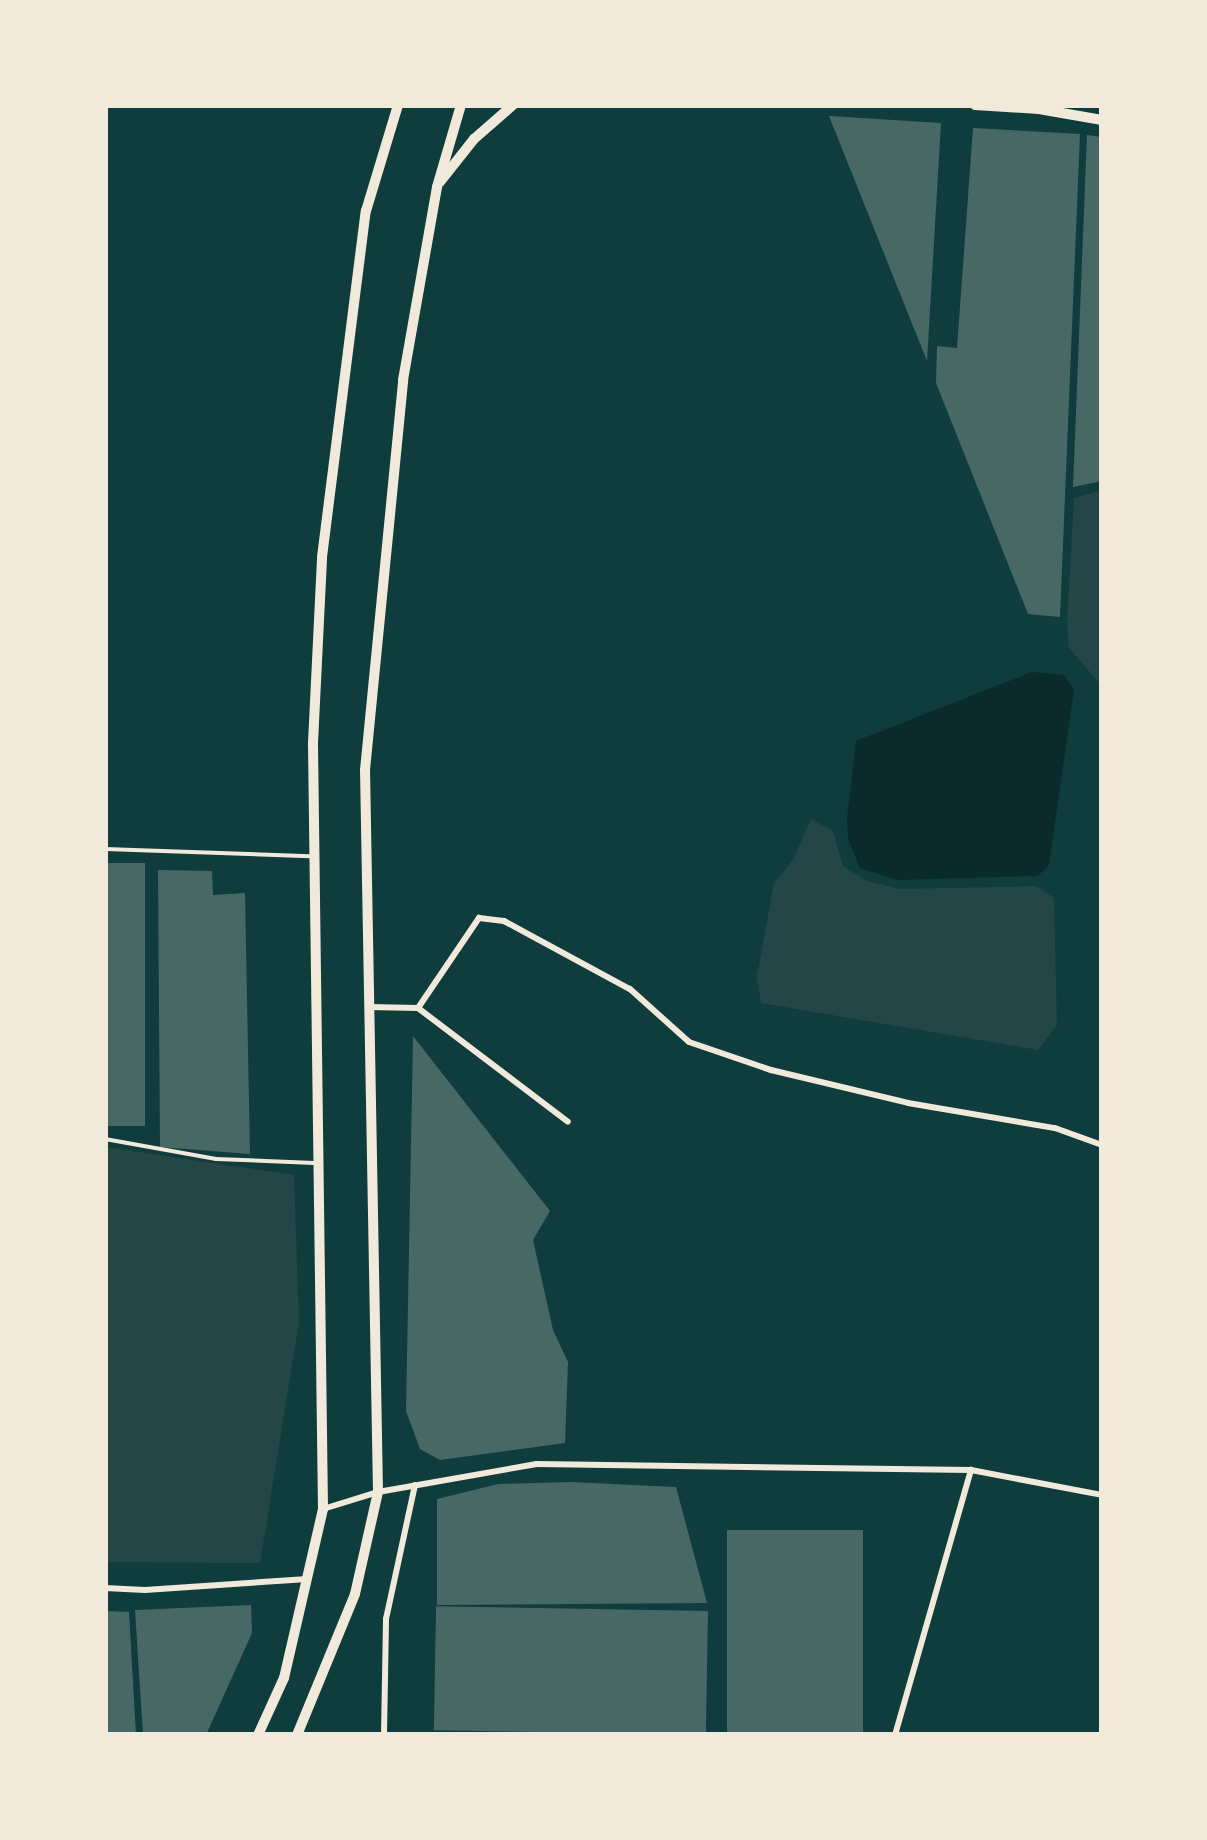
<!DOCTYPE html>
<style>
body{margin:0}
#map{position:relative;width:1207px;height:1840px;overflow:hidden;background:#0f3d3e;font-family:"Libre Baskerville",serif}
div>[style]{position:absolute}
.green>*{inset:0;background:#244646}
.water>*{inset:0;background:#0a2a2b}
.building>*{inset:0;background:#486865;transform-origin:0 0}
.service>*{height:4px;margin:-2px;padding:0 2px;transform-origin:2px;border-radius:2px;background:#f1e9da}
.minor>*{height:6px;margin:-3px;padding:0 3px;transform-origin:3px;border-radius:3px;background:#f1e9da}
.primary>*{height:10px;margin:-5px;padding:0 5px;transform-origin:5px;border-radius:5px;background:#f1e9da}
span{translate:-50% -50%;white-space:nowrap;text-align:center;line-height:1.15;-webkit-text-stroke:9px #f1e9da;paint-order:stroke}
.frame{position:absolute;inset:0;border:108px solid #f1e9da;pointer-events:none}
</style>
<div id="map">
<div class="green">
<i style="clip-path:polygon(1102px 490px,1102px 686px,1069px 648px,1067px 624px,1074px 498px)"></i>
<i style="clip-path:polygon(811px 819px,833px 831px,843px 866px,867px 881px,900px 889px,1036px 886px,1054px 898px,1057px 1025px,1038px 1050px,761px 1003px,757px 976px,774px 883px,793px 860px)"></i>
<i style="clip-path:polygon(105px 1147px,294px 1175px,299px 1322px,260px 1563px,105px 1562px)"></i>
</div>
<div class="water">
<i style="clip-path:polygon(1032px 672px,1064px 675px,1074px 690px,1049px 865px,1038px 876px,897px 880px,860px 868px,848px 839px,847px 818px,856px 741px)"></i>
</div>
<div class="building">
<i style="clip-path:polygon(829px 116px,941px 123px,927px 361px)"></i>
<i style="clip-path:polygon(973px 128px,1080px 134px,1060px 617px,1028px 614px,936px 383px,937px 346px,957px 348px)"></i>
<i style="clip-path:polygon(1087px 135px,1102px 137px,1102px 481px,1073px 487px)"></i>
<i style="left:105px;top:863px;width:40px;height:263px"></i>
<i style="clip-path:polygon(158px 870px,212px 871px,213px 895px,245px 893px,250px 1154px,160px 1147px)"></i>
<i style="clip-path:polygon(413px 1036px,550px 1211px,533px 1240px,553px 1330px,568px 1362px,565px 1443px,440px 1460px,420px 1449px,406px 1411px)"></i>
<i style="clip-path:polygon(570px 1482px,676px 1487px,707px 1603px,437px 1605px,437px 1499px,498px 1484px)"></i>
<i style="left:727px;top:1530px;width:136px;height:205px"></i>
<i style="clip-path:polygon(251px 1605px,252px 1633px,206px 1735px,143px 1735px,135px 1610px)"></i>
<i style="clip-path:polygon(105px 1611px,129px 1612px,136px 1735px,105px 1735px)"></i>
<i style="left:708px;top:1611px;width:124px;height:272px;rotate:91deg"></i>
</div>
<div class="service">
<i style="left:105px;top:849px;width:205px;rotate:2deg"></i>
<i style="left:105px;top:1139px;width:113px;rotate:10.2deg"></i>
<i style="left:216px;top:1159px;width:98px;rotate:2.3deg"></i>
</div>
<div class="minor">
<i style="left:369px;top:1007px;width:49px;rotate:1.2deg"></i>
<i style="left:418px;top:1008px;width:188px;rotate:37.2deg"></i>
<i style="left:418px;top:1008px;width:109px;rotate:-55.9deg"></i>
<i style="left:479px;top:918px;width:25px;rotate:7deg"></i>
<i style="left:504px;top:921px;width:143px;rotate:28.4deg"></i>
<i style="left:630px;top:989px;width:79px;rotate:41.9deg"></i>
<i style="left:689px;top:1042px;width:87px;rotate:18.9deg"></i>
<i style="left:771px;top:1070px;width:141px;rotate:13.5deg"></i>
<i style="left:908px;top:1103px;width:149px;rotate:9.7deg"></i>
<i style="left:1055px;top:1128px;width:50px;rotate:19.9deg"></i>
<i style="left:323px;top:1509px;width:58px;rotate:-17.2deg"></i>
<i style="left:378px;top:1492px;width:161px;rotate:-10deg"></i>
<i style="left:537px;top:1464px;width:434px;rotate:0.8deg"></i>
<i style="left:971px;top:1470px;width:133px;rotate:10.8deg"></i>
<i style="left:105px;top:1588px;width:40px;rotate:2.9deg"></i>
<i style="left:145px;top:1590px;width:163px;rotate:-3.9deg"></i>
<i style="left:384px;top:1735px;width:116px;rotate:-89deg"></i>
<i style="left:386px;top:1619px;width:137px;rotate:-77.8deg"></i>
<i style="left:895px;top:1735px;width:276px;rotate:-74deg"></i>
</div>
<div class="primary">
<i style="left:975px;top:105px;width:64px;rotate:3.6deg"></i>
<i style="left:1039px;top:109px;width:64px;rotate:9.9deg"></i>
<i style="left:440px;top:182px;width:55px;rotate:-51.7deg"></i>
<i style="left:474px;top:139px;width:52px;rotate:-41.1deg"></i>
<i style="left:258px;top:1735px;width:63px;rotate:-65.5deg"></i>
<i style="left:284px;top:1678px;width:173px;rotate:-77deg"></i>
<i style="left:323px;top:1509px;width:766px;rotate:-90.75deg"></i>
<i style="left:313px;top:743px;width:186px;rotate:-87.2deg"></i>
<i style="left:322px;top:557px;width:349px;rotate:-82.8deg"></i>
<i style="left:366px;top:211px;width:111px;rotate:-73.2deg"></i>
<i style="left:297px;top:1735px;width:152px;rotate:-67.6deg"></i>
<i style="left:355px;top:1594px;width:105px;rotate:-77.3deg"></i>
<i style="left:378px;top:1492px;width:722px;rotate:-91.03deg"></i>
<i style="left:365px;top:770px;width:392px;rotate:-84.4deg"></i>
<i style="left:403px;top:380px;width:196px;rotate:-80deg"></i>
<i style="left:437px;top:187px;width:85px;rotate:-73.7deg"></i>
</div>
<div class="frame"></div>
</div>
